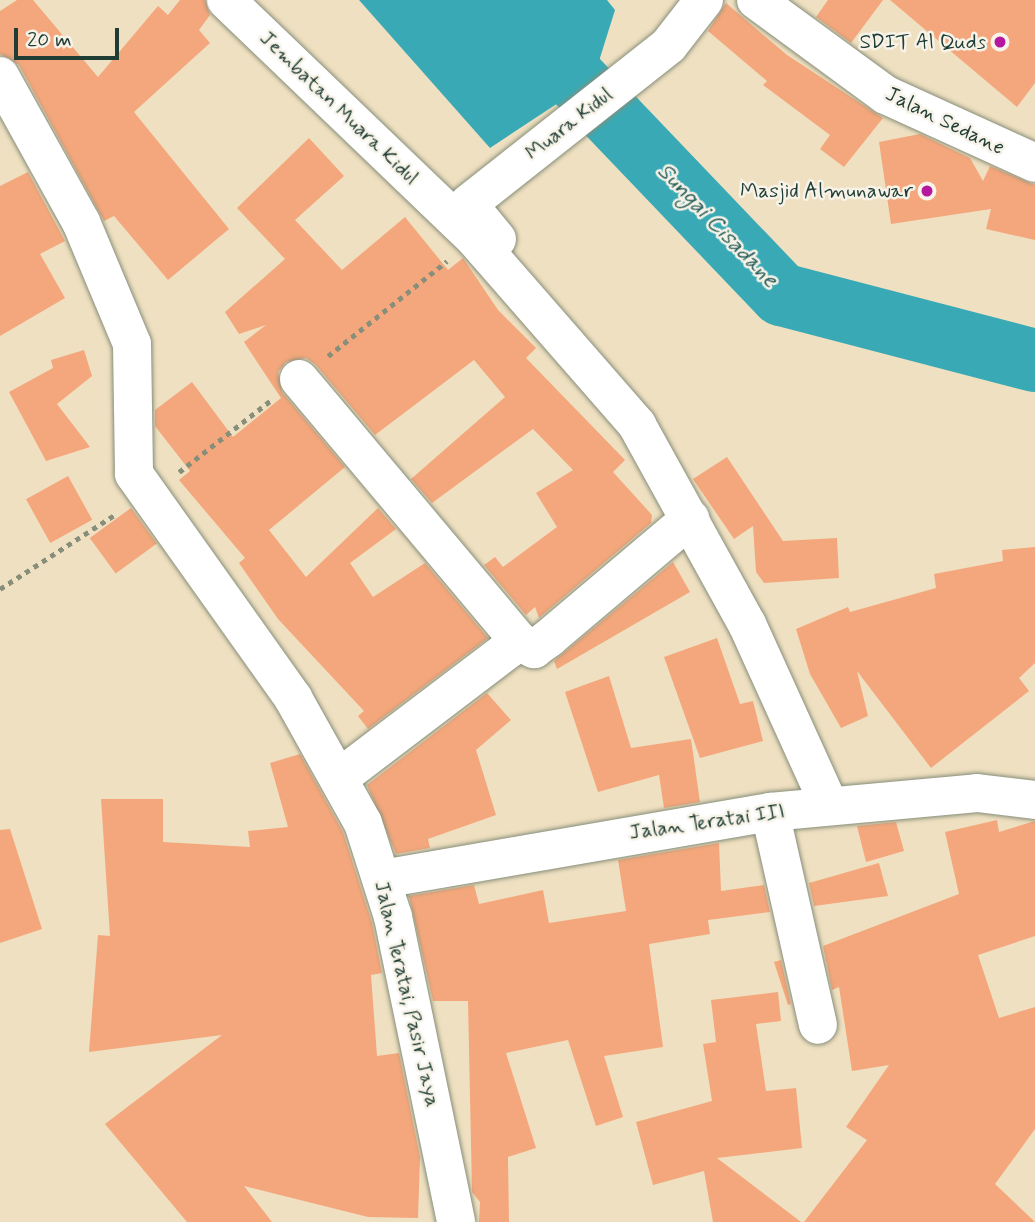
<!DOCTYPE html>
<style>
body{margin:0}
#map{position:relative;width:1035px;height:1222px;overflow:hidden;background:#efe0c1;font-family:Mynerve,sans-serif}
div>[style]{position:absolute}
.water>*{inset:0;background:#39aab5}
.river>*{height:63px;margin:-31.5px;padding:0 31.5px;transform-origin:31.5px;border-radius:31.5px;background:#39aab5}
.building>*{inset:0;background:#f4a77c;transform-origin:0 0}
.path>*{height:4.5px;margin-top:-2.25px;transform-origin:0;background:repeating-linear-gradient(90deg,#878e7a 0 5px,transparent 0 10px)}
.roads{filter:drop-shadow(0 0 2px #878e7a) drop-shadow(0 0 2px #878e7a)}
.minor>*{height:38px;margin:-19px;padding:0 19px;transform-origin:19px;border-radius:19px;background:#fff}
.dots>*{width:19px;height:19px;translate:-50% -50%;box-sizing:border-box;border:4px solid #f7f3e8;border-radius:50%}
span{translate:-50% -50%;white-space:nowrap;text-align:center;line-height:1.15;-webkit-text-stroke:5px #f7f3e8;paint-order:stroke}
.poi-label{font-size:21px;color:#1f3d34}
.right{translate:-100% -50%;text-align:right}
.street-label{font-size:21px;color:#1f3d34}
.water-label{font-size:23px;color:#275e5b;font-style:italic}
.scale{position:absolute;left:14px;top:28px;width:105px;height:32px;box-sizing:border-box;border:4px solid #1f3d34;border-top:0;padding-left:9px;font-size:21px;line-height:24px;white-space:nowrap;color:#1f3d34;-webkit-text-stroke:5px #f7f3e8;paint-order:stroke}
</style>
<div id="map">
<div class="water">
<i style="clip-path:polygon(359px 0,607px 0,615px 10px,593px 80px,490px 148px)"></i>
</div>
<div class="river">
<i style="left:500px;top:0;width:407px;rotate:46.3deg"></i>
<i style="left:781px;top:294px;width:262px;rotate:14.6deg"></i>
</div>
<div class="building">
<i style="clip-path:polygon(17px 0,33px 0,98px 77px,158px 6px,168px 15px,180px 0,205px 0,210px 15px,199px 30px,210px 43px,134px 112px,229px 229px,168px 280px,114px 216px,104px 221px,19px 65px,0 54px,0 11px)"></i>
<i style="clip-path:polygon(828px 0,883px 0,851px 43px,816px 17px)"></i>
<i style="clip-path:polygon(890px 0,1035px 0,1035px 83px,1017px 107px)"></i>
<i style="clip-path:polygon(726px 3px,787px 55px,883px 118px,844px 167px,820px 149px,830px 135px,763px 85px,767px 81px,708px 31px)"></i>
<i style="clip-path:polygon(920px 134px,970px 158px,983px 181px,990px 166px,1035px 185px,1035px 240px,986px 229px,991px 209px,891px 224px,879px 142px)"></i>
<i style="clip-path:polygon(309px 138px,344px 176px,295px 220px,342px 270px,405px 217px,448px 270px,463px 258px,498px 310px,536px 348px,526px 358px,625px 460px,613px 472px,652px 515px,651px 523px,539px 618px,535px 607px,526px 615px,484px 565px,495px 557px,503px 567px,557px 527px,536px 493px,573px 470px,533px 429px,432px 503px,411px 479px,505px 397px,474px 360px,375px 435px,315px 364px,306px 358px,286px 362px,278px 372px,282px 392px,345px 467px,269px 530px,306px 577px,378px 508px,396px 529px,350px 563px,373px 597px,425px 563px,488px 638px,368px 729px,358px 716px,364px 711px,278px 619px,239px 563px,245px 558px,179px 480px,190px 471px,155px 426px,155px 410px,192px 382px,233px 437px,281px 398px,244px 342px,266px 325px,239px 334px,225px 312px,285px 259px,237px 208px)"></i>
<i style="clip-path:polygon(28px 172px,65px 241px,40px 254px,65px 298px,0 336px,0 186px)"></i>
<i style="clip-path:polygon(84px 350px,92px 376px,57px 404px,90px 447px,46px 461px,9px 392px,53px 368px,51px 360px)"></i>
<i style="clip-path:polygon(727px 457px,783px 541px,837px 538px,839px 578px,764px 583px,756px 572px,753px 526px,734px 539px,693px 479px)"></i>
<i style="left:68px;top:476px;width:50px;height:48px;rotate:61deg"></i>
<i style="left:131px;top:508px;width:44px;height:51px;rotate:54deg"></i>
<i style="clip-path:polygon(1035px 547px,1035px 663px,1019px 678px,1029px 691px,931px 768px,857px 671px,868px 716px,841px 728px,810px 674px,796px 629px,848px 607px,850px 612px,936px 588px,934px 574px,1003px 561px,1002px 550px)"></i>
<i style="clip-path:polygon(673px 562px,690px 592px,557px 669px,554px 661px)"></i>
<i style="clip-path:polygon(717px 638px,740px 704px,753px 701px,763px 741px,700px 758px,664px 657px)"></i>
<i style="clip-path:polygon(609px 676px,631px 748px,691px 739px,700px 802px,664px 808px,659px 775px,598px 792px,565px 692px)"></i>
<i style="clip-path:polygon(487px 693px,511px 720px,476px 750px,496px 815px,428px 839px,430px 848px,396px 854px,367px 785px)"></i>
<i style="clip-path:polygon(300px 754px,343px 832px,372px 923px,382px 973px,371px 975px,377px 1056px,399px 1053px,420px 1157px,418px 1218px,368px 1217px,244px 1186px,272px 1222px,187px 1222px,105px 1124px,222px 1035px,89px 1052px,98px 935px,110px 936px,101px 799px,163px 799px,163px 842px,250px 847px,248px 831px,288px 827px,270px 763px)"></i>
<i style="clip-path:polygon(997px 820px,999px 832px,1035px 821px,1035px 936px,978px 955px,999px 1018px,1035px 1007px,1035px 1129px,995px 1184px,1035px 1222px,804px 1222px,867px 1140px,846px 1127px,889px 1065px,852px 1071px,839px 987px,832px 990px,823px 946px,959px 894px,945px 832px)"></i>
<i style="clip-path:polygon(896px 822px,904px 851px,866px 862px,857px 826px)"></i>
<i style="clip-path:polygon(10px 829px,42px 929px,0 943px,0 830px)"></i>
<i style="clip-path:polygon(719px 843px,721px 891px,764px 885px,770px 912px,708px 920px,710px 934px,649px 944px,663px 1047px,604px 1056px,623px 1117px,596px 1126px,568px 1040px,506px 1053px,536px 1148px,508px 1157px,509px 1222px,479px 1222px,480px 1202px,472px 1192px,468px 1001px,433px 1001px,409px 896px,474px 885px,479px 904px,543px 890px,549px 923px,626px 911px,618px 860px)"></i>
<i style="clip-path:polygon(879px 863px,888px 896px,814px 906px,809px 883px)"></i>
<i style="clip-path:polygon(781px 960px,791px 1004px,788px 1005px,774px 962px)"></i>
<i style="clip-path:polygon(778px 992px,781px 1021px,756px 1024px,766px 1091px,796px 1088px,802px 1148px,717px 1158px,801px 1222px,713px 1222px,704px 1171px,653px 1185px,636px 1122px,712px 1101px,703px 1044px,716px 1042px,711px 1000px)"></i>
</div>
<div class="path">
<i style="left:328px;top:356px;width:152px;rotate:-38.6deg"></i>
<i style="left:179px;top:472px;width:117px;rotate:-38deg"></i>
<i style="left:0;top:589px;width:138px;rotate:-32.9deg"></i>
</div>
<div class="roads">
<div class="minor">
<i style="left:226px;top:0;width:345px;rotate:43.8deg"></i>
<i style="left:475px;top:239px;width:247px;rotate:48.9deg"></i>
<i style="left:637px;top:425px;width:227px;rotate:61.1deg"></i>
<i style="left:747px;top:624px;width:199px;rotate:65.6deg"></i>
<i style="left:756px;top:0;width:161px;rotate:36.2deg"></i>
<i style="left:886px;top:95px;width:164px;rotate:24.5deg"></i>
<i style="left:0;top:76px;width:167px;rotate:61deg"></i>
<i style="left:81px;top:222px;width:132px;rotate:67.3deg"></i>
<i style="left:132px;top:344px;width:130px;rotate:89.1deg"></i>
<i style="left:134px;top:474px;width:275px;rotate:54.6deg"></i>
<i style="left:293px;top:698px;width:143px;rotate:60.8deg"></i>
<i style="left:363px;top:823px;width:99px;rotate:72.3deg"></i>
<i style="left:393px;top:917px;width:311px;rotate:78.3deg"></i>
<i style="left:497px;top:239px;width:45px;rotate:-129.6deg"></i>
<i style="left:468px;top:204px;width:256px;rotate:-38.3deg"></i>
<i style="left:669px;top:45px;width:57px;rotate:-52.1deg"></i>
<i style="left:299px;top:379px;width:344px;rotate:50deg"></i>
<i style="left:339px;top:778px;width:213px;rotate:-37.2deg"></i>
<i style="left:509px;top:649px;width:13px;rotate:-32deg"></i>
<i style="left:520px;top:642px;width:16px;rotate:27deg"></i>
<i style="left:534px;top:649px;width:19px;rotate:-36deg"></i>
<i style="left:549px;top:638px;width:185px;rotate:-40.2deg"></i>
<i style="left:770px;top:812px;width:218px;rotate:77.3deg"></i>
<i style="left:382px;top:879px;width:394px;rotate:-9.8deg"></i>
<i style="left:770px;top:812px;width:208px;rotate:-5.2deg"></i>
<i style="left:977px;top:793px;width:58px;rotate:6.9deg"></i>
</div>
</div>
<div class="dots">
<i style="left:1000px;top:42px;background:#b5179e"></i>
<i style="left:927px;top:191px;background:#b5179e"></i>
</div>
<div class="poi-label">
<span class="right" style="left:986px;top:42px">SDIT Al Quds</span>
<span class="right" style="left:913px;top:191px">Masjid Almunawar</span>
</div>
<div class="street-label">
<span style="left:339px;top:108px;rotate:44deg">Jembatan Muara Kidul</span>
<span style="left:945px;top:121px;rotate:26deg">Jalan Sedane</span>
<span style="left:569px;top:124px;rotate:-38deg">Muara Kidul</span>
<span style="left:707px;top:822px;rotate:-8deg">Jalan Teratai III</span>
<span style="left:407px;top:994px;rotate:77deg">Jalan Teratai, Pasir Jaya</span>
</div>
<div class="water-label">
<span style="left:717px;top:226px;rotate:46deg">Sungai Cisadane</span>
</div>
<div class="scale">20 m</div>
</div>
